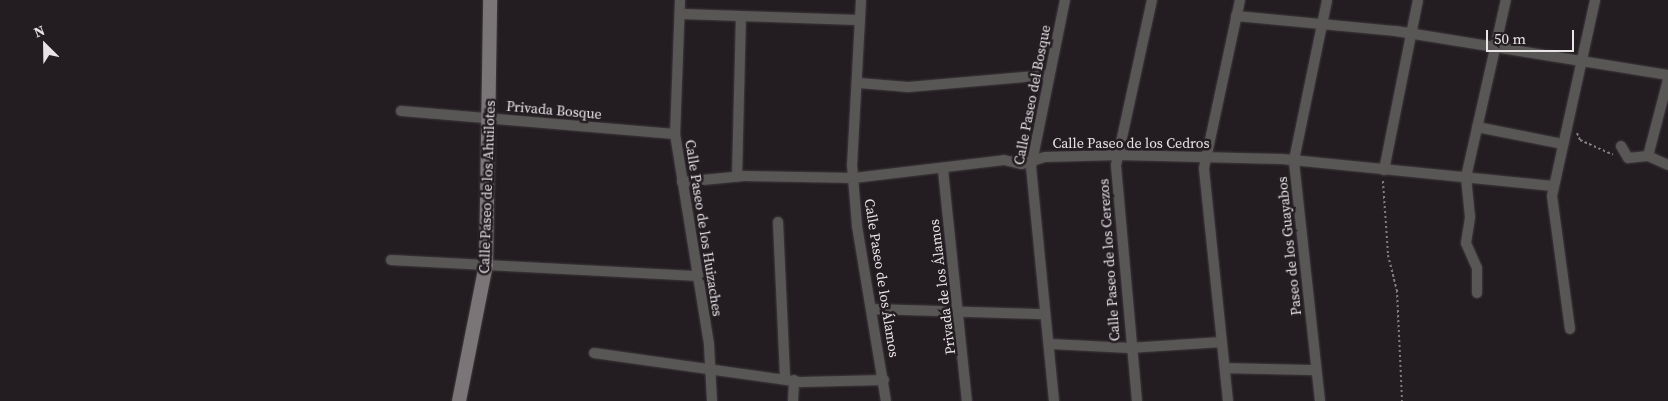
<!DOCTYPE html>
<meta charset="utf-8">
<style>
body{margin:0}
#map{position:relative;width:1668px;height:401px;overflow:hidden;background:#231d21;font-family:"Source Serif 4",serif}
div>[style]{position:absolute}
.path>*{height:2px;margin-top:-1px;transform-origin:0;background:repeating-linear-gradient(90deg,#827d80 0 2.5px,transparent 0 5px)}
.roads{filter:drop-shadow(0 0 1px #3f393d) drop-shadow(0 0 1px #3f393d)}
.street>*{height:10px;margin:-5px;padding:0 5px;transform-origin:5px;border-radius:5px;background:#595656}
.secondary>*{height:14px;margin:-7px;padding:0 7px;transform-origin:7px;border-radius:7px;background:#7a7576}
span{translate:-50% -50%;white-space:nowrap;text-align:center;line-height:1.15;-webkit-text-stroke:5px #231d21;paint-order:stroke}
.street-label{font-size:14px;color:#e8e4e6}
.north{position:absolute;left:20px;top:20px;width:50px;height:50px;-webkit-text-stroke:4px #231d21;paint-order:stroke;rotate:337deg;font-size:14px;font-weight:700;line-height:20px;text-align:center;color:#e8e4e6}
.north::after{content:'';display:block;margin:auto;width:18px;height:22px;background:#e8e4e6;clip-path:polygon(50% 0,100% 100%,50% 72%,0 100%)}
.scale{position:absolute;left:1486px;top:30px;width:88px;height:22px;box-sizing:border-box;border:2px solid #e8e4e6;border-top:0;padding-left:6px;font-size:15px;line-height:18px;white-space:nowrap;color:#e8e4e6;-webkit-text-stroke:4px #231d21;paint-order:stroke}
</style>
<div id="map">
<div class="path">
<i style="left:1577px;top:133px;width:8px;rotate:67deg"></i>
<i style="left:1580px;top:140px;width:36px;rotate:24deg"></i>
<i style="left:1383px;top:181px;width:74px;rotate:86.1deg"></i>
<i style="left:1388px;top:255px;width:36px;rotate:76deg"></i>
<i style="left:1397px;top:290px;width:111px;rotate:87.4deg"></i>
</div>
<div class="roads">
<div class="street">
<i style="left:680px;top:0;width:134px;rotate:92.1deg"></i>
<i style="left:675px;top:134px;width:214px;rotate:80.8deg"></i>
<i style="left:709px;top:345px;width:56px;rotate:86.9deg"></i>
<i style="left:861px;top:0;width:165px;rotate:93.1deg"></i>
<i style="left:852px;top:165px;width:61px;rotate:85.3deg"></i>
<i style="left:857px;top:226px;width:177px;rotate:80.6deg"></i>
<i style="left:680px;top:14px;width:180px;rotate:1.9deg"></i>
<i style="left:1236px;top:16px;width:161px;rotate:5.4deg"></i>
<i style="left:1396px;top:31px;width:276px;rotate:9.2deg"></i>
<i style="left:859px;top:83px;width:49px;rotate:4.7deg"></i>
<i style="left:908px;top:87px;width:141px;rotate:-4.9deg"></i>
<i style="left:401px;top:111px;width:275px;rotate:4.8deg"></i>
<i style="left:1477px;top:127px;width:88px;rotate:11.2deg"></i>
<i style="left:1621px;top:146px;width:14px;rotate:60deg"></i>
<i style="left:1628px;top:158px;width:20px;rotate:-6deg"></i>
<i style="left:1648px;top:156px;width:22px;rotate:24deg"></i>
<i style="left:1648px;top:156px;width:79px;rotate:-75.3deg"></i>
<i style="left:943px;top:170px;width:232px;rotate:84.1deg"></i>
<i style="left:1384px;top:170px;width:173px;rotate:-78.7deg"></i>
<i style="left:737px;top:177px;width:160px;rotate:-88.6deg"></i>
<i style="left:682px;top:182px;width:62px;rotate:-5.5deg"></i>
<i style="left:744px;top:176px;width:110px;rotate:1deg"></i>
<i style="left:854px;top:178px;width:151px;rotate:-6.8deg"></i>
<i style="left:1004px;top:160px;width:18px;rotate:13deg"></i>
<i style="left:1022px;top:164px;width:24px;rotate:-17deg"></i>
<i style="left:1045px;top:157px;width:74px;rotate:-1.5deg"></i>
<i style="left:1119px;top:155px;width:163px;rotate:1.4deg"></i>
<i style="left:1282px;top:159px;width:272px;rotate:5.7deg"></i>
<i style="left:778px;top:222px;width:155px;rotate:87.4deg"></i>
<i style="left:391px;top:260px;width:308px;rotate:3deg"></i>
<i style="left:1477px;top:293px;width:25px;rotate:-90deg"></i>
<i style="left:1477px;top:268px;width:27px;rotate:-114deg"></i>
<i style="left:1466px;top:243px;width:26px;rotate:-81deg"></i>
<i style="left:1470px;top:217px;width:40px;rotate:-95.7deg"></i>
<i style="left:1466px;top:177px;width:181px;rotate:-77.3deg"></i>
<i style="left:872px;top:309px;width:173px;rotate:1.7deg"></i>
<i style="left:1570px;top:329px;width:134px;rotate:-97.7deg"></i>
<i style="left:1552px;top:196px;width:201px;rotate:-77.6deg"></i>
<i style="left:1051px;top:344px;width:78px;rotate:2.9deg"></i>
<i style="left:1129px;top:348px;width:93px;rotate:-3.7deg"></i>
<i style="left:594px;top:353px;width:209px;rotate:8deg"></i>
<i style="left:801px;top:382px;width:83px;rotate:-1.4deg"></i>
<i style="left:1226px;top:368px;width:90px;rotate:1.3deg"></i>
<i style="left:793px;top:401px;width:21px;rotate:-87deg"></i>
<i style="left:1054px;top:401px;width:235px;rotate:-95.6deg"></i>
<i style="left:1031px;top:167px;width:170px;rotate:-78.5deg"></i>
<i style="left:1137px;top:401px;width:237px;rotate:-95.1deg"></i>
<i style="left:1116px;top:165px;width:169px;rotate:-77.7deg"></i>
<i style="left:1228px;top:401px;width:234px;rotate:-95.9deg"></i>
<i style="left:1204px;top:168px;width:172px;rotate:-77.9deg"></i>
<i style="left:1320px;top:401px;width:242px;rotate:-96.2deg"></i>
<i style="left:1294px;top:160px;width:163px;rotate:-78.3deg"></i>
</div>
<div class="secondary">
<i style="left:459px;top:401px;width:139px;rotate:-78.8deg"></i>
<i style="left:486px;top:265px;width:265px;rotate:-89.1deg"></i>
</div>
</div>
<div class="street-label">
<span style="left:1032px;top:95px;rotate:-79deg">Calle Paseo del Bosque</span>
<span style="left:554px;top:110px;rotate:5deg">Privada Bosque</span>
<span style="left:1131px;top:143px">Calle Paseo de los Cedros</span>
<span style="left:487px;top:187px;rotate:-88deg">Calle Paseo de los Ahuilotes</span>
<span style="left:704px;top:228px;rotate:81deg">Calle Paseo de los Huizaches</span>
<span style="left:1289px;top:246px;rotate:-96deg">Paseo de los Guayabos</span>
<span style="left:1109px;top:260px;rotate:-94deg">Calle Paseo de los Cerezos</span>
<span style="left:882px;top:278px;rotate:81deg">Calle Paseo de los Álamos</span>
<span style="left:942px;top:287px;rotate:-97deg">Privada de los Álamos</span>
</div>
<div class="north">N</div>
<div class="scale">50 m</div>
</div>
